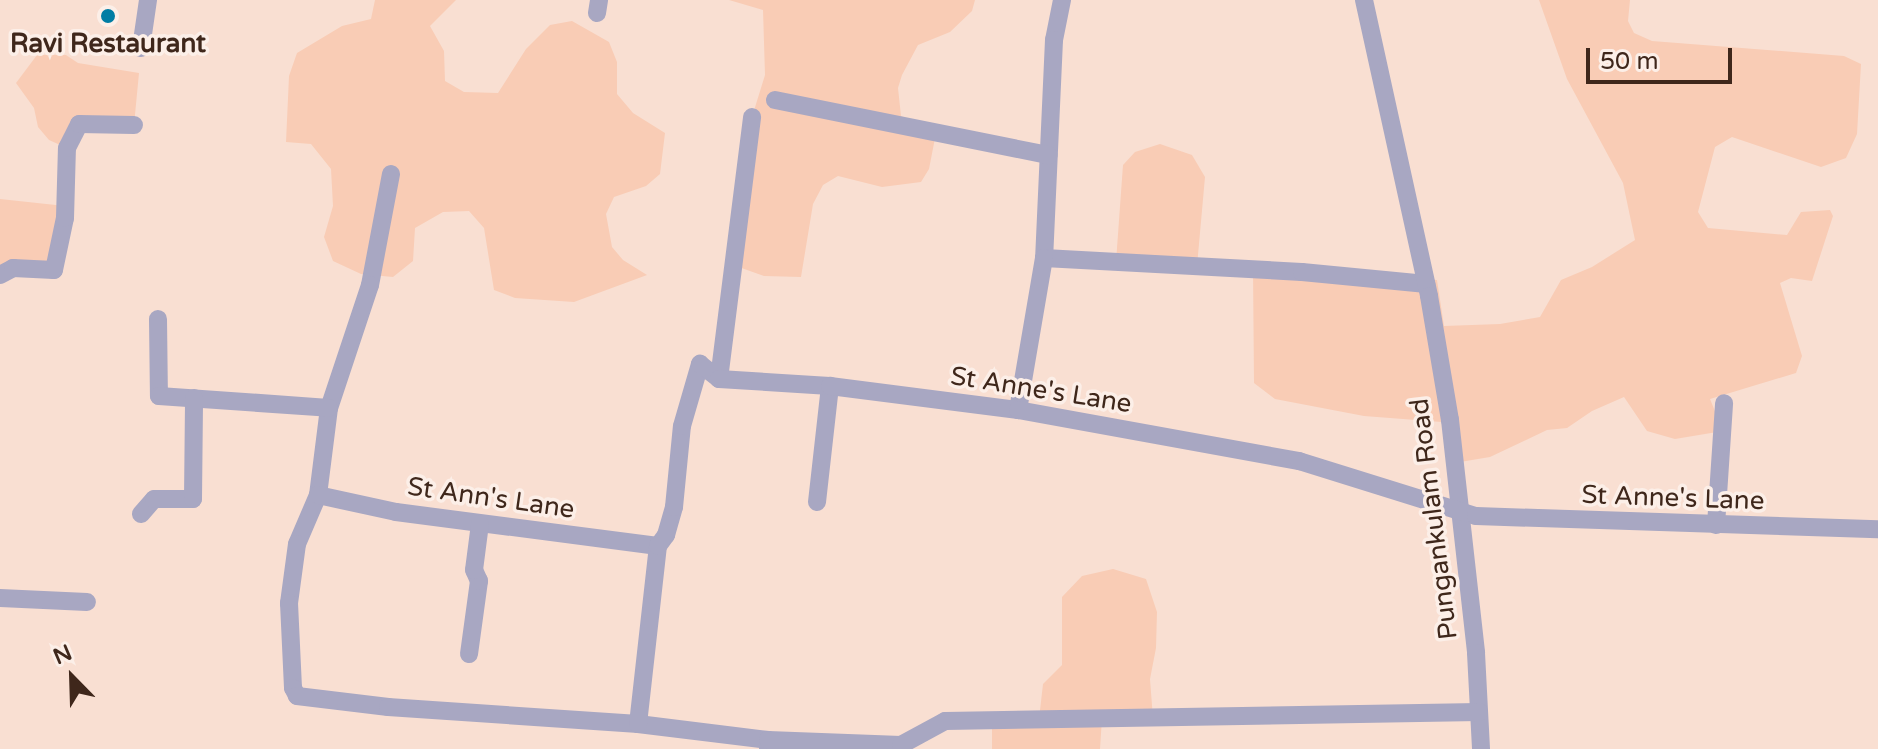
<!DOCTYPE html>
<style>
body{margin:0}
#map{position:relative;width:1878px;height:749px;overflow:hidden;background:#f9dfd2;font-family:"Varela Round",sans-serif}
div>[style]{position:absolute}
.green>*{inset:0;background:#f9ccb5}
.minor>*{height:18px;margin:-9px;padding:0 9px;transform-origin:9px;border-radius:9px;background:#a8a7c2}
.dots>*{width:22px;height:22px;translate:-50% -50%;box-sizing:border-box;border:4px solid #fcefe8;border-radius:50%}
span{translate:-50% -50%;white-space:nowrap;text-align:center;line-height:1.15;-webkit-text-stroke:7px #fcefe8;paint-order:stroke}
.poi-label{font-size:26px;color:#3f271b;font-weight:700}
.street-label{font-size:26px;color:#3f271b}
.north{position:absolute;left:32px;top:637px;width:80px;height:80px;-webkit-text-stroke:6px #fcefe8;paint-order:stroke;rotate:337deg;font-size:22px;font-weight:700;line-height:32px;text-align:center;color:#3f271b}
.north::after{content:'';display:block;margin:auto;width:28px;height:36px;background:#3f271b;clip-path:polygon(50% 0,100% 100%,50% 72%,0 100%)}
.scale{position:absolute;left:1586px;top:48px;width:146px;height:36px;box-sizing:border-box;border:4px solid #3f271b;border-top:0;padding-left:10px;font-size:24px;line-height:28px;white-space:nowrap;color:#3f271b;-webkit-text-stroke:6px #fcefe8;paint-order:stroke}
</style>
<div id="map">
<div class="green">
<i style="clip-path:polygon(375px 0,456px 0,430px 26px,444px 51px,445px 81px,464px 92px,498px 93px,526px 49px,550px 25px,572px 21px,609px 42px,617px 62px,617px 94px,633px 113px,665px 133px,660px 174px,646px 186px,614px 197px,606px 214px,612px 247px,623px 260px,647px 275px,574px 302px,515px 298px,494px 290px,484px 228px,469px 211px,443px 212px,415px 228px,413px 261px,393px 277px,361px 274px,333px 261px,324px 237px,333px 206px,331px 169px,311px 144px,286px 142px,289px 76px,297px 53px,342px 26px,371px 19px)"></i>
<i style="clip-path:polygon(729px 0,975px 0,972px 11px,950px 32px,918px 45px,902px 75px,898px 88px,901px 116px,936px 133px,929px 169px,921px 182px,882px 187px,838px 176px,823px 185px,813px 204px,801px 277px,764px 276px,733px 265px,752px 117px,765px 75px,763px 10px)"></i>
<i style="clip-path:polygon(1539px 0,1630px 0,1628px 21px,1634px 33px,1652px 41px,1844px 56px,1861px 64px,1857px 134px,1846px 158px,1821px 167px,1732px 137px,1715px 147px,1698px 212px,1708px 228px,1787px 235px,1801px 212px,1830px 210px,1833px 216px,1812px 281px,1791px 278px,1780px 283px,1802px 356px,1796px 373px,1710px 399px,1723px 431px,1675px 439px,1647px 431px,1624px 397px,1592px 411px,1567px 428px,1547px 430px,1490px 457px,1460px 462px,1455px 423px,1364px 416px,1275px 399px,1254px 383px,1253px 269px,1437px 280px,1444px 326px,1500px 324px,1540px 317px,1561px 280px,1592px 267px,1635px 240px,1623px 183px,1567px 79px)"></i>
<i style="clip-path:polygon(37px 55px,66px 55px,78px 63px,139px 73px,134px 125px,79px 124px,67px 148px,49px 140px,38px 127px,34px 108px,16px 83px)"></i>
<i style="clip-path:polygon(1160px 144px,1192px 155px,1205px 177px,1197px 266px,1116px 262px,1123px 165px,1135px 152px)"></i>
<i style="clip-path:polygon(0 199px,65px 206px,54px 270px,0 275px)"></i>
<i style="clip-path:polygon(1113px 569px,1146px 579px,1157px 612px,1156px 648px,1150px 679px,1153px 718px,1102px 718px,1100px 749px,992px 749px,992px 720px,1039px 719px,1043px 684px,1062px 665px,1062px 597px,1082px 576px)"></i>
</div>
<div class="minor">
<i style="left:1062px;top:0;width:41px;rotate:101.3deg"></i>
<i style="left:1054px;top:40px;width:218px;rotate:92.6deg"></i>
<i style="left:1044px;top:258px;width:258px;rotate:3.1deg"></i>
<i style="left:1302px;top:272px;width:125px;rotate:5.5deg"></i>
<i style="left:1364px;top:0;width:303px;rotate:77.6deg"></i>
<i style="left:1429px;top:296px;width:126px;rotate:80.4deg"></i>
<i style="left:1450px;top:420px;width:234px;rotate:83.6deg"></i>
<i style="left:1476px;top:653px;width:96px;rotate:87deg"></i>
<i style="left:597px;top:13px;width:13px;rotate:-81deg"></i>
<i style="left:141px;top:48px;width:49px;rotate:-81.7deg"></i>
<i style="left:775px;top:100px;width:279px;rotate:11.4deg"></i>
<i style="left:391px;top:174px;width:113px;rotate:100.7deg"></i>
<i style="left:370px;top:285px;width:130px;rotate:108.4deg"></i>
<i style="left:329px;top:408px;width:88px;rotate:97.2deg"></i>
<i style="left:318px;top:495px;width:53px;rotate:113.2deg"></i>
<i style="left:297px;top:544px;width:60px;rotate:97.7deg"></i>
<i style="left:289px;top:603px;width:85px;rotate:87.3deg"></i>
<i style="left:293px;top:688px;width:9px;rotate:63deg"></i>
<i style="left:297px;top:696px;width:92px;rotate:6.9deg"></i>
<i style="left:388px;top:707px;width:251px;rotate:3.9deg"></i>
<i style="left:638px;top:724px;width:131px;rotate:7deg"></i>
<i style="left:768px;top:740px;width:9px;rotate:90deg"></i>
<i style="left:0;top:275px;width:15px;rotate:-28deg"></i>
<i style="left:13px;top:268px;width:41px;rotate:2.8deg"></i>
<i style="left:54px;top:270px;width:53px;rotate:-78.1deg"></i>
<i style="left:65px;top:218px;width:70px;rotate:-88.4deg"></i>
<i style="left:67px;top:148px;width:27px;rotate:-63deg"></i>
<i style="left:79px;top:124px;width:55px;rotate:1deg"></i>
<i style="left:158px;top:319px;width:77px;rotate:89.3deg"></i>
<i style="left:159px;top:396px;width:170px;rotate:4deg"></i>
<i style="left:719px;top:379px;width:264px;rotate:-82.8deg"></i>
<i style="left:1018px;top:410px;width:154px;rotate:-80.3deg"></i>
<i style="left:318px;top:495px;width:80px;rotate:12.3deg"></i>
<i style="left:396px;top:512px;width:264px;rotate:7.4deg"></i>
<i style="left:817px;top:502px;width:117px;rotate:-83.6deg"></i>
<i style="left:141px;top:514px;width:20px;rotate:-49deg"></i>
<i style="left:154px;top:499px;width:39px"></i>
<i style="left:193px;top:499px;width:101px;rotate:-89.4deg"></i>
<i style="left:1716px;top:525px;width:122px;rotate:-86.2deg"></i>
<i style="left:0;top:598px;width:87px;rotate:2.6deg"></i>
<i style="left:469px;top:654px;width:74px;rotate:-82.2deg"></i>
<i style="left:479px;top:581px;width:12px;rotate:-114deg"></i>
<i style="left:474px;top:570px;width:46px;rotate:-82.6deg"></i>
<i style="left:638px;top:724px;width:179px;rotate:-83.6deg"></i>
<i style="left:658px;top:546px;width:14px;rotate:-54deg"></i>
<i style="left:666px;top:535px;width:29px;rotate:-74deg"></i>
<i style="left:674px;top:507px;width:81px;rotate:-84.4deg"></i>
<i style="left:682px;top:426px;width:65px;rotate:-73.8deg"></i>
<i style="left:700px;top:364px;width:24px;rotate:38deg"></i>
<i style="left:719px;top:379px;width:111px;rotate:3.6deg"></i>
<i style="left:830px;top:386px;width:190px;rotate:7.3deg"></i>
<i style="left:1018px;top:410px;width:286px;rotate:10.3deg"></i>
<i style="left:1299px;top:461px;width:185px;rotate:17.3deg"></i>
<i style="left:1476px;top:516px;width:402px;rotate:1.9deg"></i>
<i style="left:768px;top:740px;width:133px;rotate:2.2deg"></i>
<i style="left:901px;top:745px;width:50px;rotate:-28.6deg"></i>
<i style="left:945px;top:721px;width:534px;rotate:-0.97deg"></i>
</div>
<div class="dots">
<i style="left:108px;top:16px;background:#007da4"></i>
</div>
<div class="poi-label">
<span style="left:108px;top:44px">Ravi Restaurant</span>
</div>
<div class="street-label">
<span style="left:1041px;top:390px;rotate:9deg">St Anne's Lane</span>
<span style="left:491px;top:498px;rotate:8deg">St Ann's Lane</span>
<span style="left:1673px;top:498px;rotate:2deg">St Anne's Lane</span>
<span style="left:1434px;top:519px;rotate:-97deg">Pungankulam Road</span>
</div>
<div class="north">N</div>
<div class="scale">50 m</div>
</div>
